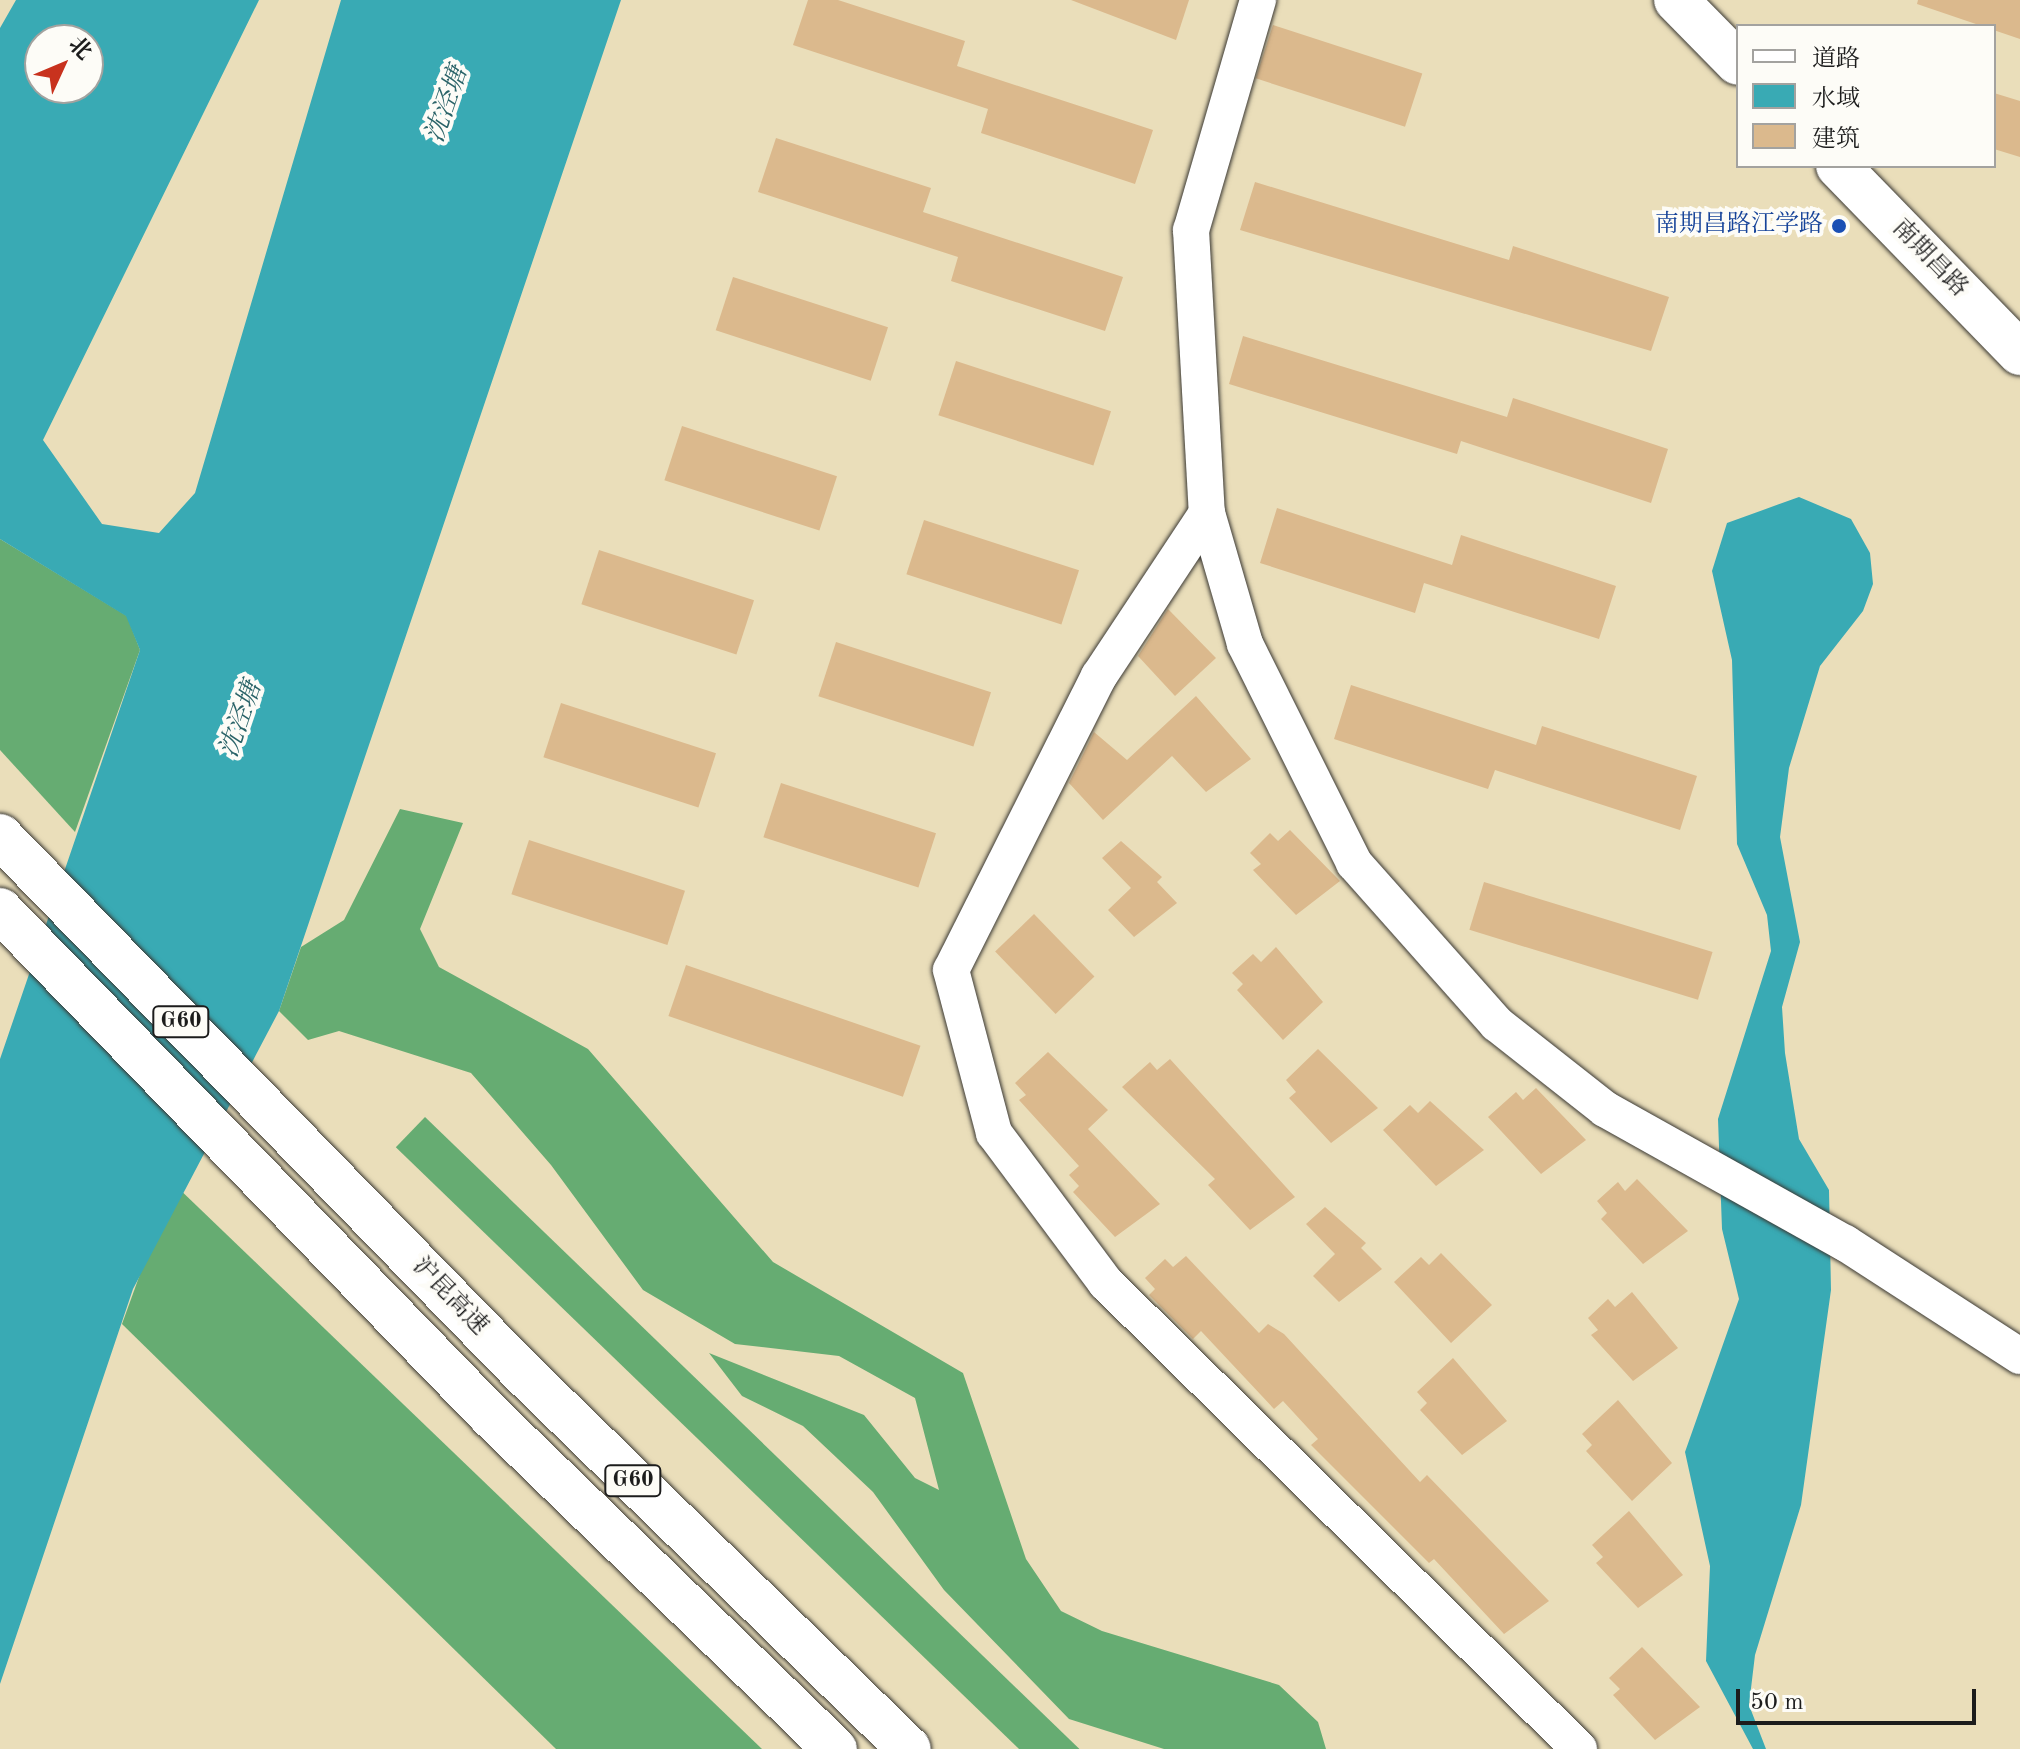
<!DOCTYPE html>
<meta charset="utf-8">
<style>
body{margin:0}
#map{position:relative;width:2020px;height:1749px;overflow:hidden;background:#eadeba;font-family:"Old Standard TT","Noto Serif SC",serif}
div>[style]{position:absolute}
.forest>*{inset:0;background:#66ac72;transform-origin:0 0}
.water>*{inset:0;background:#39aab4}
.building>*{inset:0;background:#dbb98d;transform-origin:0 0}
.roads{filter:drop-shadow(0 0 2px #3b3934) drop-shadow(0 0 2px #3b3934)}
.minor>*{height:36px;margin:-18px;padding:0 18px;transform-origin:18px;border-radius:18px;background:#fff}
.secondary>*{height:44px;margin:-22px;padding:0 22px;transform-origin:22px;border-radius:22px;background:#fff}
.motorway>*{height:44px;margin:-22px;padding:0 22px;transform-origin:22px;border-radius:22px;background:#fff}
.dots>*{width:22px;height:22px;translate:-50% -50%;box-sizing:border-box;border:4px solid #fdfcf7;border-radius:50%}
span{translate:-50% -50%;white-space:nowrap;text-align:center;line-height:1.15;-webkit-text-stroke:8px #fdfcf7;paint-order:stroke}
.shield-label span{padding:2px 6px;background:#fdfcf7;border:2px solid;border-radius:6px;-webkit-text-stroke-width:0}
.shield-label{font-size:22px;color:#1c1c1c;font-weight:700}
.transit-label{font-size:24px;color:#164399}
.right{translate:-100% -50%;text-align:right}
.street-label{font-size:24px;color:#1c1c1c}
.water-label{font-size:26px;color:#2a6368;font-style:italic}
.legend{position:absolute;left:1736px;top:24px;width:260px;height:144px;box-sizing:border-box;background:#fdfcf7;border:2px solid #a3a29f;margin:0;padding:10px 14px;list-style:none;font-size:24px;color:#1c1c1c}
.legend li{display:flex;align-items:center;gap:16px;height:40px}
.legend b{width:40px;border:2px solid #a3a29f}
.north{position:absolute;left:24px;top:24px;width:80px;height:80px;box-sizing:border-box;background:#fdfcf7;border:2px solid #a3a29f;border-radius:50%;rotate:46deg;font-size:22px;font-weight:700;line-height:32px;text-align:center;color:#1c1c1c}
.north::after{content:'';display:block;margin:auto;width:28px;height:36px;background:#c8321e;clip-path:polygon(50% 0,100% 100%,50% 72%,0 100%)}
.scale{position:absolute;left:1736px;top:1689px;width:240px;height:36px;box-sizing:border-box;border:4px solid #1c1c1c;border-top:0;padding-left:10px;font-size:24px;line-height:28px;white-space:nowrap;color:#1c1c1c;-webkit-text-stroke:6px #fdfcf7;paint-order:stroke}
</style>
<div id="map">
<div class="forest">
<i style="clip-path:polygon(0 539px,127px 616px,140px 650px,75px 832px,0 750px)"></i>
<i style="clip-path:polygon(400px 809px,463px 823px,420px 929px,439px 967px,588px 1049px,773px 1262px,963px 1373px,1026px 1559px,1061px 1611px,1102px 1631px,1279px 1685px,1318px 1722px,1326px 1749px,1164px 1749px,1069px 1719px,944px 1590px,873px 1492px,803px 1426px,742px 1396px,709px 1353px,864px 1415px,915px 1478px,939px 1490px,915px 1398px,839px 1356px,735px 1344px,643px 1290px,551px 1165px,471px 1073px,339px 1031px,308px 1040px,279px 1011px,301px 947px,344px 920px)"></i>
<i style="left:425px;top:1117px;width:911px;height:42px;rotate:44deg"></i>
<i style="clip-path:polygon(173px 1183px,762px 1749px,556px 1749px,122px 1324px)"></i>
</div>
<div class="water">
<i style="clip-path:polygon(evenodd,16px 0,259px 0,43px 440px,102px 524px,159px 533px,195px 493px,341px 0,621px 0,279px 1011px,133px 1289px,0 1684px,0 1059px,140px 650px,126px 616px,0 539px,0 28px,16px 0,40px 40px,88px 40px,88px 88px,40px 88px,40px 40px)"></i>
<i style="clip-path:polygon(1799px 497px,1851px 519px,1870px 553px,1873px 584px,1863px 611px,1820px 666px,1789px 768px,1780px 837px,1800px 942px,1782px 1007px,1785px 1053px,1799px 1139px,1829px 1190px,1831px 1290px,1801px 1505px,1755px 1655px,1749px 1705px,1766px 1749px,1753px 1749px,1706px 1661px,1710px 1566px,1685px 1452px,1739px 1299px,1722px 1229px,1718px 1119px,1771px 951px,1767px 915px,1737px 844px,1732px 660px,1712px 571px,1727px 523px)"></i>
</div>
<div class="building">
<i style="clip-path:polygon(808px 0,838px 0,965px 41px,957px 66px,1153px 130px,1135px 184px,981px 133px,988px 109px,793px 45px)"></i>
<i style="clip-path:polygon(1071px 0,1189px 0,1176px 40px)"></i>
<i style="clip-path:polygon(1918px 0,2020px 0,2020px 39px,1917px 4px)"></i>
<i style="left:1273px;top:25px;width:157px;height:56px;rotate:18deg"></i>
<i style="clip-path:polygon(1994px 93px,2020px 101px,2020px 157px,1994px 149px)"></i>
<i style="clip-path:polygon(776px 138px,931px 188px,923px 212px,1123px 277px,1105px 331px,951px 281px,958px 257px,758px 192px)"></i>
<i style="clip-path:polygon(1255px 182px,1509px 260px,1513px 246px,1669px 297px,1651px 351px,1240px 230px)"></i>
<i style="left:733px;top:277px;width:163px;height:56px;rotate:18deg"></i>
<i style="clip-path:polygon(1243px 336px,1507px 417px,1513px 398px,1668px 449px,1651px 503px,1461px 441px,1457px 454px,1229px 384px)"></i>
<i style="left:956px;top:361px;width:163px;height:57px;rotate:18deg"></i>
<i style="left:682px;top:426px;width:163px;height:57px;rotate:18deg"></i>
<i style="clip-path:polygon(1277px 508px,1452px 565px,1461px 535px,1616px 586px,1599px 639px,1424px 583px,1415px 613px,1260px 563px)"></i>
<i style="left:924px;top:520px;width:163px;height:57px;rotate:18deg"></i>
<i style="left:599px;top:550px;width:163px;height:57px;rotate:18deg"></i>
<i style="clip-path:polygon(1168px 609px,1216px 658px,1175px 696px,1138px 656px)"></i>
<i style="left:836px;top:642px;width:163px;height:57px;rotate:18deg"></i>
<i style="clip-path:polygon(1351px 685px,1536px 745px,1542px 726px,1697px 776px,1680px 830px,1495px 770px,1488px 789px,1334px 739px)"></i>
<i style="clip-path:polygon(1196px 696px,1251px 759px,1206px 792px,1172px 756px,1103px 820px,1069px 783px,1094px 732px,1127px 760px)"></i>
<i style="left:561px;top:703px;width:163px;height:57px;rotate:18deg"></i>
<i style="left:781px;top:783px;width:163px;height:57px;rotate:18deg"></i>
<i style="clip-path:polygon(1290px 830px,1340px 881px,1296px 915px,1253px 870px,1261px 864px,1250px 853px,1270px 833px,1278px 841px)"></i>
<i style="left:529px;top:840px;width:164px;height:57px;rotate:18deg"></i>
<i style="clip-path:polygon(1121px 841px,1162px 877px,1157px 882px,1177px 903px,1134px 937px,1108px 910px,1131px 888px,1102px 858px)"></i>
<i style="left:1484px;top:882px;width:239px;height:50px;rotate:17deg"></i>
<i style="left:1034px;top:914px;width:87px;height:54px;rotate:46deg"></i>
<i style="clip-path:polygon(1276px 947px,1323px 1002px,1283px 1040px,1237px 990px,1243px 984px,1232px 973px,1253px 954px,1261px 962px)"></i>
<i style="left:686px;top:965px;width:248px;height:54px;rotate:19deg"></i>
<i style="clip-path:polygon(1318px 1049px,1378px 1108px,1331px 1143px,1289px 1098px,1296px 1092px,1286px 1080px)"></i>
<i style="clip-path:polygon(1048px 1052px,1108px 1110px,1088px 1129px,1160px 1204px,1115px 1237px,1073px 1192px,1079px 1186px,1069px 1175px,1079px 1166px,1019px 1100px,1026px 1095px,1015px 1083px)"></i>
<i style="clip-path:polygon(1170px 1059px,1295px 1197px,1250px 1230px,1208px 1185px,1215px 1179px,1122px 1087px,1150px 1062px,1157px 1070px)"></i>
<i style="clip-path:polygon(1536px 1088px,1586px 1140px,1541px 1174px,1488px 1117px,1516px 1092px,1523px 1100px)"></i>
<i style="clip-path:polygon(1430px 1101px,1484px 1150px,1436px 1186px,1383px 1130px,1410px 1105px,1418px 1113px)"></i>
<i style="clip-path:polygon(1637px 1179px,1688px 1231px,1643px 1264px,1601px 1219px,1607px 1213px,1597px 1201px,1618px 1182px,1625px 1191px)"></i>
<i style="clip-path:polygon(1325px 1207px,1366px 1243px,1361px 1248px,1382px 1269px,1339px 1302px,1313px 1276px,1335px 1254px,1306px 1224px)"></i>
<i style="clip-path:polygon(1441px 1253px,1492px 1305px,1451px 1343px,1394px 1282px,1421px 1257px,1429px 1265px)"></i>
<i style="clip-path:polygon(1186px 1256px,1259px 1333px,1268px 1324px,1284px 1334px,1420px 1482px,1427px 1475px,1549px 1601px,1504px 1634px,1434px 1559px,1429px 1563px,1311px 1445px,1318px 1439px,1283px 1401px,1274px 1409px,1201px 1331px,1193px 1339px,1149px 1295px,1155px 1289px,1145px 1278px,1165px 1259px,1173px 1267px)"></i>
<i style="clip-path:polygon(1632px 1292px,1678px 1348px,1633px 1381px,1591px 1335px,1598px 1330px,1588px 1318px,1608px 1299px,1615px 1307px)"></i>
<i style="clip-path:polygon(1453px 1358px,1507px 1421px,1462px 1455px,1420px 1410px,1427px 1403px,1417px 1392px)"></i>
<i style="clip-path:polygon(1618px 1400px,1672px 1463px,1632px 1501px,1586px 1451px,1592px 1445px,1582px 1434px)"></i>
<i style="clip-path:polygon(1629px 1511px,1683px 1575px,1638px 1608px,1596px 1563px,1603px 1557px,1592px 1545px)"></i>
<i style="clip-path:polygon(1642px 1647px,1700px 1707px,1655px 1740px,1613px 1695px,1620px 1689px,1609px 1678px)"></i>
</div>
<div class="roads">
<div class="minor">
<i style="left:1258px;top:0;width:240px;rotate:106.2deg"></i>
<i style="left:1191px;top:230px;width:283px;rotate:86.8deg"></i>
<i style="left:1207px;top:513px;width:136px;rotate:73.8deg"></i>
<i style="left:1245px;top:644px;width:245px;rotate:63.5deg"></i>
<i style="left:1354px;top:863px;width:215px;rotate:48.4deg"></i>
<i style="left:1497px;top:1024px;width:137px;rotate:38.2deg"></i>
<i style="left:1605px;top:1109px;width:275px;rotate:29.2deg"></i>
<i style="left:1845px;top:1243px;width:208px;rotate:32.9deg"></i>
<i style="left:1207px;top:513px;width:196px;rotate:123.5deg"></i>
<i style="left:1099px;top:676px;width:329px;rotate:116.7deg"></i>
<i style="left:951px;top:970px;width:169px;rotate:75.2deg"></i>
<i style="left:994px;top:1133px;width:187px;rotate:53.3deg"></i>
<i style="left:1106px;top:1283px;width:664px;rotate:44.57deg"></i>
</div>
<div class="secondary">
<i style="left:1676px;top:0;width:88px;rotate:45.5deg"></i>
<i style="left:1838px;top:166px;width:261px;rotate:45.8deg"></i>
</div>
<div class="motorway">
<i style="left:0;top:836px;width:751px;rotate:45.76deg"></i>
<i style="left:524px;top:1374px;width:537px;rotate:44.25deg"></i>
<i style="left:0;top:910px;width:705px;rotate:45.86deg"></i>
<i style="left:491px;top:1416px;width:479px;rotate:44.1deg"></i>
</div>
</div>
<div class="dots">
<i style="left:1839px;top:226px;background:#1a4fb4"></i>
</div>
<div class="shield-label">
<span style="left:181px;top:1022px">G60</span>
<span style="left:633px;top:1481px">G60</span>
</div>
<div class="transit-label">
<span class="right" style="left:1823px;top:226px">南期昌路江学路</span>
</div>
<div class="street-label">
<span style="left:1929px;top:259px;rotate:46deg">南期昌路</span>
<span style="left:449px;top:1297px;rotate:46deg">沪昆高速</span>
</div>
<div class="water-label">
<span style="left:448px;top:105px;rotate:-71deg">沈泾塘</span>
<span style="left:242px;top:720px;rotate:-71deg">沈泾塘</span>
</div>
<ul class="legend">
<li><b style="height:10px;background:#fff"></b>道路</li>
<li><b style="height:22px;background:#39aab4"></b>水域</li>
<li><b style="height:22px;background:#dbb98d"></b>建筑</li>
</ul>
<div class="north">北</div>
<div class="scale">50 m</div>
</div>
